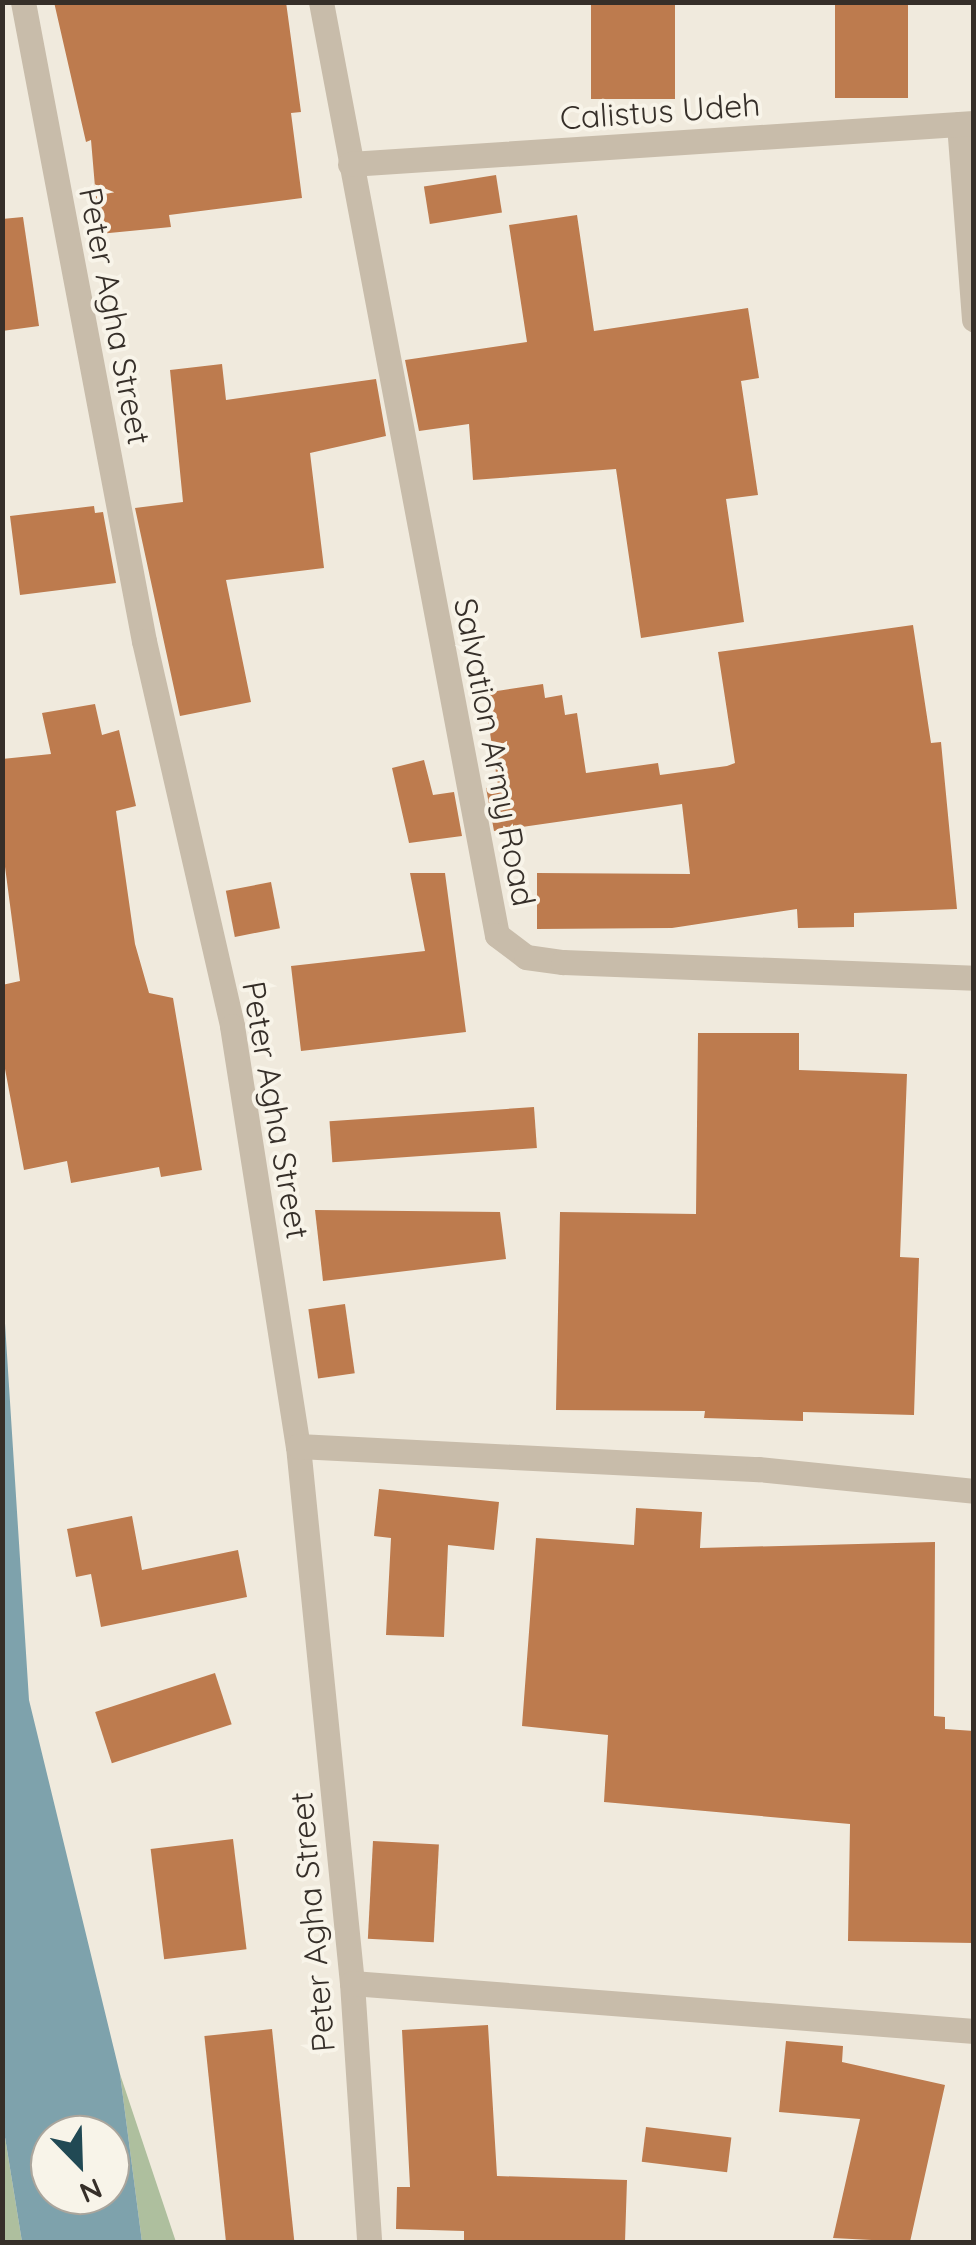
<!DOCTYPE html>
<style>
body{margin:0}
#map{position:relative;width:976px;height:2245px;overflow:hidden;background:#f0eadd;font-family:Quicksand,sans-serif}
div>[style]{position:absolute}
.green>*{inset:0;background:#aebf9e}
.water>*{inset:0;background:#7ea2ac}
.building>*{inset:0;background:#bd7b4e;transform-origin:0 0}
.minor>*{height:25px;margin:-12.5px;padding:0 12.5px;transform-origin:12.5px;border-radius:12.5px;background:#c8bcaa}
span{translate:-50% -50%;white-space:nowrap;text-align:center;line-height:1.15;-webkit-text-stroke:8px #f8f4e9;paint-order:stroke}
.street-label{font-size:32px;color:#362f29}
.frame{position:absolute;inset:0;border:5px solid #362f29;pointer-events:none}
.north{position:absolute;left:30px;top:2115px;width:100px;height:100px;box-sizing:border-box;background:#f8f4e9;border:2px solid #aaa59c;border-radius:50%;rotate:157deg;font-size:28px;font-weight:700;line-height:40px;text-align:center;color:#362f29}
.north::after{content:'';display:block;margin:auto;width:35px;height:45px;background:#214954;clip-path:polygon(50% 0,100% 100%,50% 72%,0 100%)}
</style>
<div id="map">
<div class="green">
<i style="clip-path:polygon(120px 2074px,176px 2242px,142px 2242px)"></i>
<i style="clip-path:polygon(2px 2125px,3px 2125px,22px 2242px,3px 2242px)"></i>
</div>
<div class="water">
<i style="clip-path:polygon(evenodd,2px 1276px,29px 1700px,120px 2074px,142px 2242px,22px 2242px,3px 2125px,2px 1276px,50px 2135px,110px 2135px,110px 2195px,50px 2195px,50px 2135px)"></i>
</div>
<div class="building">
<i style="clip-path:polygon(54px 2px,286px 2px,301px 112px,291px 113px,302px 198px,169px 215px,171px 227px,99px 234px,91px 140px,86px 142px)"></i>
<i style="left:591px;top:2px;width:84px;height:97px"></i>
<i style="left:835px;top:2px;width:73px;height:96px"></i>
<i style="left:496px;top:175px;width:38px;height:73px;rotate:81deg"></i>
<i style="clip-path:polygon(577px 215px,594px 331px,748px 308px,759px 378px,741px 381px,758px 495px,726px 499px,744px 622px,641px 638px,616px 469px,473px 480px,469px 424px,419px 431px,405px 360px,527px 342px,509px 225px)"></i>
<i style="clip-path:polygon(23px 217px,39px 326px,2px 331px,2px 219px)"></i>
<i style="clip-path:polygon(222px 364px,226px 400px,376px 379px,386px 436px,310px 453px,324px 568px,226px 580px,251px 702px,180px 716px,135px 508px,183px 502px,170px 370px)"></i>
<i style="clip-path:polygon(94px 506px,95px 513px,103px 512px,116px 583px,20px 595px,10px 516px)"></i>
<i style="clip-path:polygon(913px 625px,931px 743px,941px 742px,957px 909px,854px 913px,854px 927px,798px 928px,797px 909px,672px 928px,537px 929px,537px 873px,690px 874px,682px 804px,494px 831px,486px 788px,498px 786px,484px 693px,543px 684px,545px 698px,562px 695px,565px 715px,577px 713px,586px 773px,658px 763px,660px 775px,727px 766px,735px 763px,718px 652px)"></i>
<i style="clip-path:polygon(95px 704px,102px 735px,119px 730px,136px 806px,116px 811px,135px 944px,149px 993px,173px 998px,202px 1170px,161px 1177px,159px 1167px,71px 1183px,67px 1161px,24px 1170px,2px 1053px,2px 985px,20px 981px,2px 844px,2px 759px,51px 754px,42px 713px)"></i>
<i style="clip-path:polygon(424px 760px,433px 795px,454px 792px,462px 836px,409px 843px,392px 768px)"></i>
<i style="clip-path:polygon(410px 873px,445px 873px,466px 1032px,301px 1051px,291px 966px,425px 951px)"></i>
<i style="left:271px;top:882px;width:47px;height:46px;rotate:79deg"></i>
<i style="clip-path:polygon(698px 1033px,799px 1033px,799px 1070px,907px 1074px,900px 1257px,919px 1258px,914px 1415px,803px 1412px,803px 1421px,704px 1418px,705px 1411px,556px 1410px,560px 1212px,696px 1214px)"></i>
<i style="left:534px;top:1107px;width:41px;height:205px;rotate:86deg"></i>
<i style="clip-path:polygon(315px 1210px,500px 1212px,506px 1259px,323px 1281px)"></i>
<i style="left:345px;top:1304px;width:70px;height:37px;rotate:82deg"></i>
<i style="clip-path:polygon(379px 1489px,499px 1502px,494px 1550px,448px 1545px,444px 1637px,386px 1635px,391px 1538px,374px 1536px)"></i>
<i style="clip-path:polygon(636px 1508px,702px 1512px,700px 1548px,935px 1542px,934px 1716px,945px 1717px,945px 1729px,974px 1731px,974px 1943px,848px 1941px,850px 1824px,604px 1802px,608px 1735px,522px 1726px,536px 1538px,634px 1545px)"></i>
<i style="clip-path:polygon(132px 1516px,142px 1570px,238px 1550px,247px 1597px,101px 1627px,91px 1574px,76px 1577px,67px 1529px)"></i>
<i style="left:215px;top:1673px;width:54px;height:126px;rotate:72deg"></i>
<i style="left:233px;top:1839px;width:111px;height:83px;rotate:83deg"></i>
<i style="left:373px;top:1841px;width:66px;height:98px;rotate:3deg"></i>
<i style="clip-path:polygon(488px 2025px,497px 2176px,627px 2180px,625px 2242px,464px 2242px,464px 2231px,396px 2229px,397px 2187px,410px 2187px,402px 2030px)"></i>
<i style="left:272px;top:2029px;width:214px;height:68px;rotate:84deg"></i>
<i style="clip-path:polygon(786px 2041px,843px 2046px,842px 2062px,945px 2085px,910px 2242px,833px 2238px,860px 2119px,779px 2112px)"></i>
<i style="left:646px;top:2127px;width:86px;height:35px;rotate:7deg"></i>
</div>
<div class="minor">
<i style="left:23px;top:2px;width:650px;rotate:79.28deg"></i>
<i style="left:144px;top:641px;width:395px;rotate:77.1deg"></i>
<i style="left:232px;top:1026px;width:425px;rotate:81.1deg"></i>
<i style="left:298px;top:1446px;width:540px;rotate:84.26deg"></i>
<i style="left:352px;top:1983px;width:260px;rotate:86.2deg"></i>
<i style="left:321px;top:2px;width:949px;rotate:79.32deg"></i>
<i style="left:497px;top:935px;width:36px;rotate:37deg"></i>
<i style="left:526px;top:957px;width:37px;rotate:8deg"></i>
<i style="left:563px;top:962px;width:411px;rotate:2.2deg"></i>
<i style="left:959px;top:124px;width:196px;rotate:85.6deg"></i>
<i style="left:350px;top:164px;width:625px;rotate:-3.76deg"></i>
<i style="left:298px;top:1446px;width:461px;rotate:2.9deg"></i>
<i style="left:758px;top:1469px;width:217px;rotate:5.8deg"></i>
<i style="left:352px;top:1983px;width:624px;rotate:4.41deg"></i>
</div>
<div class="street-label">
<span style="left:660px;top:111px;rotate:-4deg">Calistus Udeh</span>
<span style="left:115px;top:316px;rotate:79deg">Peter Agha Street</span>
<span style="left:495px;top:752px;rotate:79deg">Salvation Army Road</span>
<span style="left:276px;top:1110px;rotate:80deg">Peter Agha Street</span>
<span style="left:312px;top:1922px;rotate:-95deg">Peter Agha Street</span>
</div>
<div class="frame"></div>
<div class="north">N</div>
</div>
